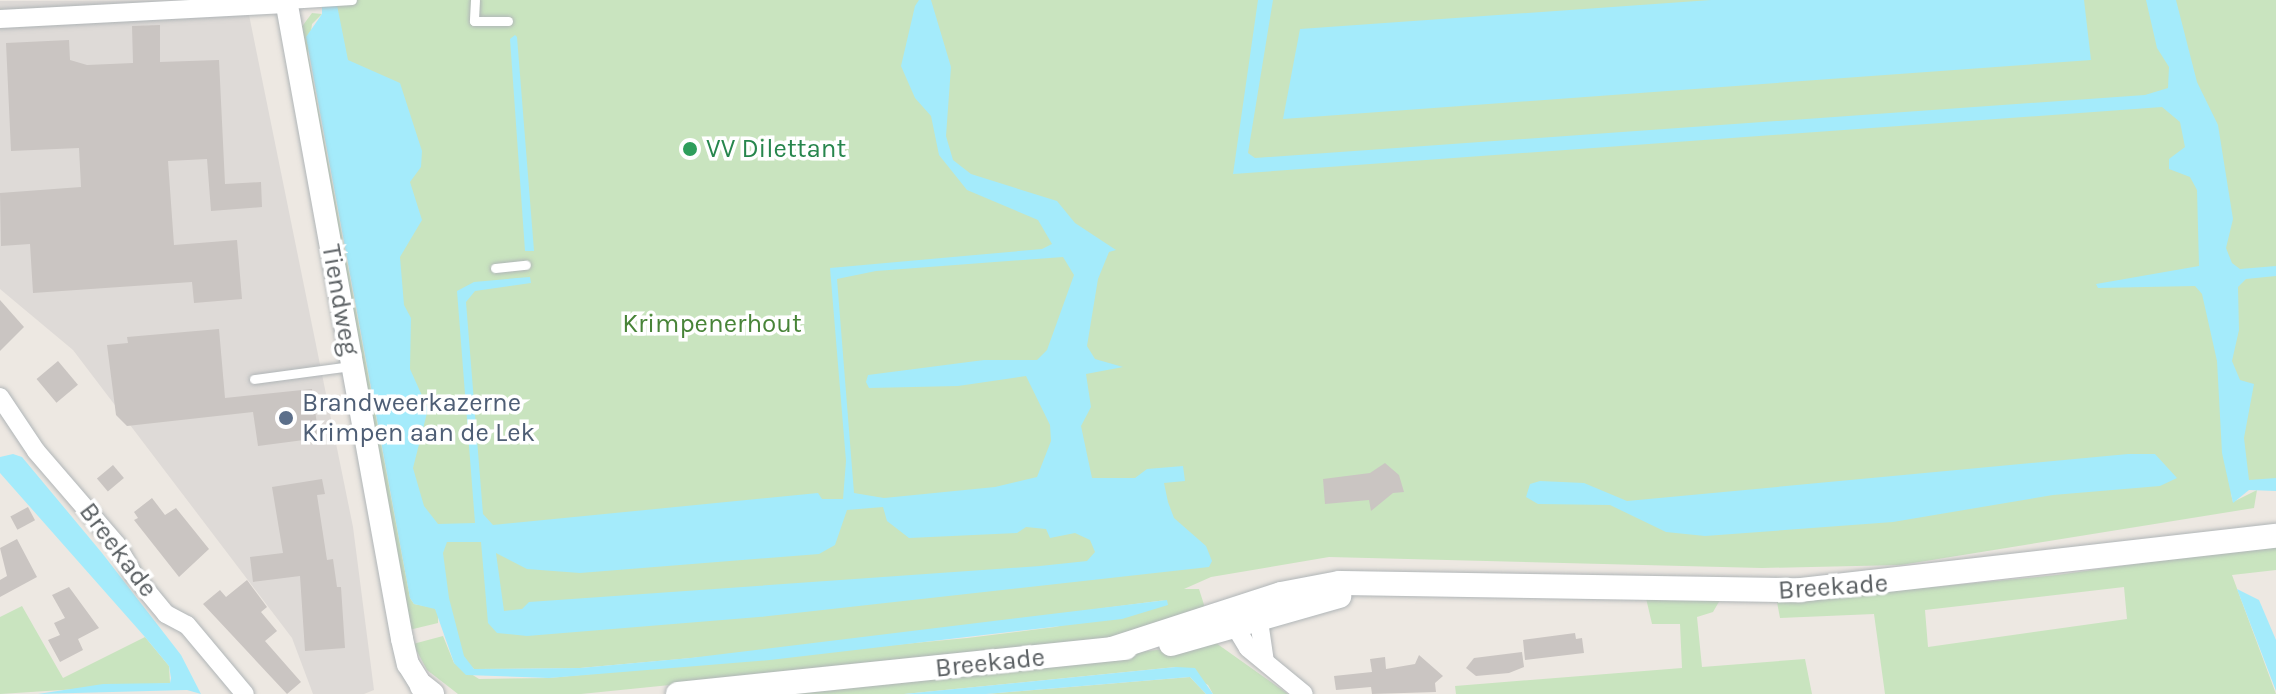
<!DOCTYPE html>
<style>
body{margin:0}
#map{position:relative;width:2276px;height:694px;overflow:hidden;background:#ede8e2;font-family:Karla,sans-serif}
div>[style]{position:absolute}
.industrial>*{inset:0;background:#dedad7}
.green>*{inset:0;background:#c9e4bf}
.water>*{inset:0;background:#a4ebfb}
.building>*{inset:0;background:#cac5c2;transform-origin:0 0}
.roads{filter:drop-shadow(0 0 2px #b0b5b7) drop-shadow(0 0 2px #b0b5b7)}
.service>*{height:9px;margin:-4.5px;padding:0 4.5px;transform-origin:4.5px;border-radius:4.5px;background:#fff}
.minor>*{height:18px;margin:-9px;padding:0 9px;transform-origin:9px;border-radius:9px;background:#fff}
.tertiary>*{height:22px;margin:-11px;padding:0 11px;transform-origin:11px;border-radius:11px;background:#fff}
.secondary>*{height:24px;margin:-12px;padding:0 12px;transform-origin:12px;border-radius:12px;background:#fff}
.dots>*{width:22px;height:22px;translate:-50% -50%;box-sizing:border-box;border:4px solid #fff;border-radius:50%}
span{translate:-50% -50%;white-space:nowrap;text-align:center;line-height:1.15;-webkit-text-stroke:7px #fff;paint-order:stroke}
.leisure-label{font-size:26px;color:#27864d}
.left{translate:0 -50%;text-align:left}
.street-label{font-size:26px;color:#5b6063}
.park-label{font-size:26px;color:#488438}
.service-label{font-size:26px;color:#4e5e75}
</style>
<div id="map">
<div class="industrial">
<i style="clip-path:polygon(246px 0,353px 527px,374px 690px,364px 694px,313px 694px,292px 638px,73px 350px,0 289px,0 1px)"></i>
</div>
<div class="green">
<i style="clip-path:polygon(324px 0,2276px 0,2276px 484px,2262px 484px,2231px 494px,2233px 502px,2257px 490px,2254px 508px,1901px 565px,1762px 568px,1329px 557px,1211px 577px,1184px 589px,1199px 589px,1206px 611px,1102px 641px,581px 694px,458px 694px,427px 670px,413px 644px,443px 636px,454px 663px,479px 679px,549px 678px,967px 638px,1055px 627px,1166px 600px,782px 650px,580px 668px,474px 669px,458px 655px,428px 572px)"></i>
<i style="clip-path:polygon(312px 13px,322px 14px,312px 24px,308px 54px,410px 598px,414px 604px,435px 608px,438px 615px,438px 623px,409px 630px,298px 32px)"></i>
<i style="clip-path:polygon(evenodd,2276px 544px,2276px 570px,2232px 575px,2276px 694px,1885px 694px,1874px 614px,1780px 618px,1777px 602px,2057px 575px,2276px 544px,2124px 587px,2127px 619px,1928px 647px,1925px 610px,2124px 587px)"></i>
<i style="clip-path:polygon(1646px 598px,1720px 600px,1713px 612px,1697px 617px,1702px 667px,1805px 659px,1812px 694px,1456px 694px,1455px 686px,1682px 668px,1680px 624px,1652px 624px)"></i>
<i style="clip-path:polygon(22px 606px,63px 678px,145px 637px,169px 666px,170px 683px,0 694px,0 617px)"></i>
<i style="clip-path:polygon(1216px 643px,1288px 694px,1213px 694px,1208px 685px,1176px 667px,904px 694px,780px 694px)"></i>
<i style="clip-path:polygon(1190px 677px,1206px 694px,986px 694px)"></i>
</div>
<div class="water">
<i style="clip-path:polygon(evenodd,322px 0,336px 0,348px 60px,400px 83px,422px 151px,421px 167px,410px 182px,422px 220px,400px 257px,404px 305px,411px 318px,410px 369px,428px 409px,413px 468px,424px 506px,438px 524px,475px 523px,457px 291px,474px 282px,517px 278px,530px 277px,531px 283px,475px 291px,466px 302px,483px 514px,493px 525px,818px 493px,822px 499px,843px 499px,846px 461px,830px 268px,1042px 249px,1052px 244px,1038px 220px,967px 190px,939px 155px,931px 116px,915px 98px,901px 66px,915px 6px,919px 0,931px 0,951px 67px,946px 136px,953px 160px,971px 174px,1057px 201px,1075px 223px,1116px 250px,1109px 252px,1098px 279px,1087px 346px,1095px 359px,1123px 367px,1086px 374px,1091px 407px,1081px 426px,1092px 478px,1135px 478px,1147px 469px,1183px 466px,1185px 481px,1164px 483px,1168px 502px,1174px 518px,1206px 546px,1212px 561px,1209px 567px,759px 617px,527px 636px,497px 633px,488px 623px,481px 542px,447px 542px,443px 553px,449px 598px,464px 656px,474px 669px,580px 668px,690px 658px,1167px 600px,1168px 605px,1122px 619px,770px 660px,549px 678px,466px 675px,454px 663px,435px 609px,414px 604px,410px 598px,306px 37px,322px 14px,322px 0,1063px 257px,1074px 275px,1047px 350px,1037px 360px,984px 360px,868px 375px,866px 382px,869px 388px,958px 386px,1026px 376px,1050px 425px,1051px 441px,1037px 477px,995px 487px,884px 498px,854px 493px,837px 279px,876px 271px,1063px 257px,322px 0,883px 507px,887px 521px,909px 538px,1017px 533px,1026px 527px,1046px 529px,1050px 538px,1075px 533px,1090px 540px,1095px 552px,1087px 561px,1040px 566px,529px 602px,522px 609px,504px 611px,496px 553px,527px 569px,580px 573px,819px 554px,835px 545px,847px 510px,883px 507px)"></i>
<i style="clip-path:polygon(1258px 0,1273px 0,1248px 153px,1255px 158px,2145px 95px,2168px 88px,2169px 67px,2157px 48px,2146px 0,2176px 0,2197px 82px,2218px 125px,2233px 219px,2226px 248px,2232px 263px,2240px 269px,2276px 266px,2276px 276px,2246px 279px,2238px 287px,2239px 330px,2232px 361px,2240px 380px,2254px 384px,2244px 438px,2249px 480px,2276px 478px,2276px 491px,2249px 490px,2233px 503px,2222px 453px,2217px 361px,2202px 294px,2195px 286px,2098px 288px,2096px 284px,2199px 266px,2197px 190px,2190px 177px,2169px 169px,2169px 159px,2185px 147px,2180px 122px,2162px 107px,1233px 174px)"></i>
<i style="clip-path:polygon(1711px 0,2084px 0,2091px 60px,1283px 119px,1300px 29px)"></i>
<i style="clip-path:polygon(515px 35px,517px 37px,534px 251px,525px 251px,510px 39px)"></i>
<i style="clip-path:polygon(13px 454px,22px 457px,102px 553px,181px 655px,201px 694px,187px 690px,38px 694px,103px 684px,170px 683px,171px 678px,169px 666px,145px 637px,0 473px,0 457px)"></i>
<i style="clip-path:polygon(2128px 454px,2155px 454px,2177px 478px,2160px 486px,2053px 495px,1893px 522px,1705px 536px,1666px 532px,1610px 505px,1538px 504px,1526px 497px,1530px 484px,1540px 481px,1584px 483px,1627px 501px)"></i>
<i style="clip-path:polygon(2237px 589px,2259px 600px,2276px 640px,2276px 691px)"></i>
<i style="clip-path:polygon(1176px 667px,1195px 668px,1213px 694px,1206px 694px,1190px 677px,986px 694px,904px 694px)"></i>
</div>
<div class="building">
<i style="clip-path:polygon(160px 25px,160px 62px,219px 60px,225px 184px,261px 182px,262px 207px,211px 211px,207px 159px,168px 161px,174px 245px,237px 240px,242px 299px,194px 303px,192px 282px,33px 293px,30px 244px,1px 246px,0 193px,81px 187px,79px 148px,11px 151px,6px 43px,69px 40px,70px 60px,87px 65px,133px 63px,132px 26px)"></i>
<i style="clip-path:polygon(0 300px,24px 327px,0 351px)"></i>
<i style="clip-path:polygon(219px 329px,225px 398px,312px 389px,319px 438px,258px 446px,253px 412px,127px 426px,116px 415px,107px 345px,128px 343px,127px 337px)"></i>
<i style="left:58px;top:361px;width:31px;height:28px;rotate:50deg"></i>
<i style="clip-path:polygon(1385px 463px,1399px 475px,1404px 492px,1393px 493px,1371px 511px,1369px 500px,1325px 504px,1323px 479px,1370px 473px)"></i>
<i style="left:113px;top:465px;width:17px;height:21px;rotate:50deg"></i>
<i style="clip-path:polygon(322px 479px,325px 494px,317px 495px,327px 560px,333px 559px,337px 587px,341px 587px,345px 648px,305px 651px,300px 576px,253px 582px,250px 557px,283px 553px,272px 487px)"></i>
<i style="clip-path:polygon(152px 498px,165px 515px,176px 508px,209px 549px,179px 577px,134px 520px,138px 518px,134px 512px)"></i>
<i style="left:28px;top:507px;width:15px;height:20px;rotate:62deg"></i>
<i style="clip-path:polygon(17px 539px,37px 577px,0 597px,0 580px,7px 576px,0 548px)"></i>
<i style="clip-path:polygon(247px 580px,267px 607px,261px 612px,277px 631px,265px 641px,301px 682px,287px 694px,203px 604px,220px 590px,226px 597px)"></i>
<i style="clip-path:polygon(69px 587px,99px 628px,78px 639px,83px 650px,60px 662px,48px 640px,60px 635px,54px 623px,65px 618px,52px 595px)"></i>
<i style="clip-path:polygon(1575px 633px,1576px 639px,1582px 638px,1584px 653px,1525px 660px,1523px 640px)"></i>
<i style="clip-path:polygon(1522px 652px,1524px 667px,1509px 673px,1476px 676px,1466px 668px,1474px 658px)"></i>
<i style="clip-path:polygon(1419px 655px,1443px 676px,1435px 683px,1436px 692px,1372px 694px,1371px 687px,1336px 690px,1334px 676px,1372px 672px,1370px 659px,1385px 657px,1386px 669px,1415px 664px)"></i>
</div>
<div class="roads">
<div class="service">
<i style="left:475px;top:0;width:21px;rotate:93deg"></i>
<i style="left:474px;top:21px;width:34px"></i>
<i style="left:287px;top:4px;width:65px;rotate:-3.5deg"></i>
<i style="left:495px;top:268px;width:31px;rotate:-6deg"></i>
<i style="left:254px;top:379px;width:99px;rotate:-7.6deg"></i>
</div>
<div class="minor">
<i style="left:0;top:19px;width:286px;rotate:-3deg"></i>
<i style="left:0;top:397px;width:65px;rotate:56.3deg"></i>
<i style="left:36px;top:451px;width:124px;rotate:49.2deg"></i>
<i style="left:117px;top:545px;width:33px;rotate:61deg"></i>
<i style="left:133px;top:574px;width:52px;rotate:50.5deg"></i>
<i style="left:166px;top:614px;width:24px;rotate:28deg"></i>
<i style="left:187px;top:625px;width:90px;rotate:50deg"></i>
<i style="left:1252px;top:611px;width:12px;rotate:55deg"></i>
<i style="left:1259px;top:621px;width:41px;rotate:81.7deg"></i>
<i style="left:1236px;top:615px;width:13px;rotate:90deg"></i>
<i style="left:1236px;top:628px;width:23px;rotate:59deg"></i>
<i style="left:1248px;top:648px;width:72px;rotate:39.4deg"></i>
</div>
<div class="tertiary">
<i style="left:286px;top:0;width:649px;rotate:79.71deg"></i>
<i style="left:402px;top:639px;width:26px;rotate:77deg"></i>
<i style="left:408px;top:664px;width:26px;rotate:58deg"></i>
</div>
<div class="secondary">
<i style="left:1171px;top:644px;width:175px;rotate:-15.9deg"></i>
<i style="left:1112px;top:649px;width:178px;rotate:-18deg"></i>
<i style="left:1281px;top:594px;width:59px;rotate:-10.7deg"></i>
<i style="left:1339px;top:583px;width:461px;rotate:0.9deg"></i>
<i style="left:1800px;top:590px;width:479px;rotate:-6.5deg"></i>
<i style="left:422px;top:686px;width:13px;rotate:39deg"></i>
<i style="left:678px;top:694px;width:450px;rotate:-5.9deg"></i>
</div>
</div>
<div class="dots">
<i style="left:690px;top:149px;background:#2e9e5b"></i>
<i style="left:286px;top:418px;background:#5c6f8a"></i>
</div>
<div class="leisure-label">
<span class="left" style="left:706px;top:149px">VV Dilettant</span>
</div>
<div class="street-label">
<span style="left:340px;top:300px;rotate:80deg">Tiendweg</span>
<span style="left:118px;top:550px;rotate:53deg">Breekade</span>
<span style="left:1833px;top:587px;rotate:-4deg">Breekade</span>
<span style="left:990px;top:663px;rotate:-6deg">Breekade</span>
</div>
<div class="park-label">
<span style="left:712px;top:324px">Krimpenerhout</span>
</div>
<div class="service-label">
<span class="left" style="left:302px;top:418px">Brandweerkazerne<br>Krimpen aan de Lek</span>
</div>
</div>
